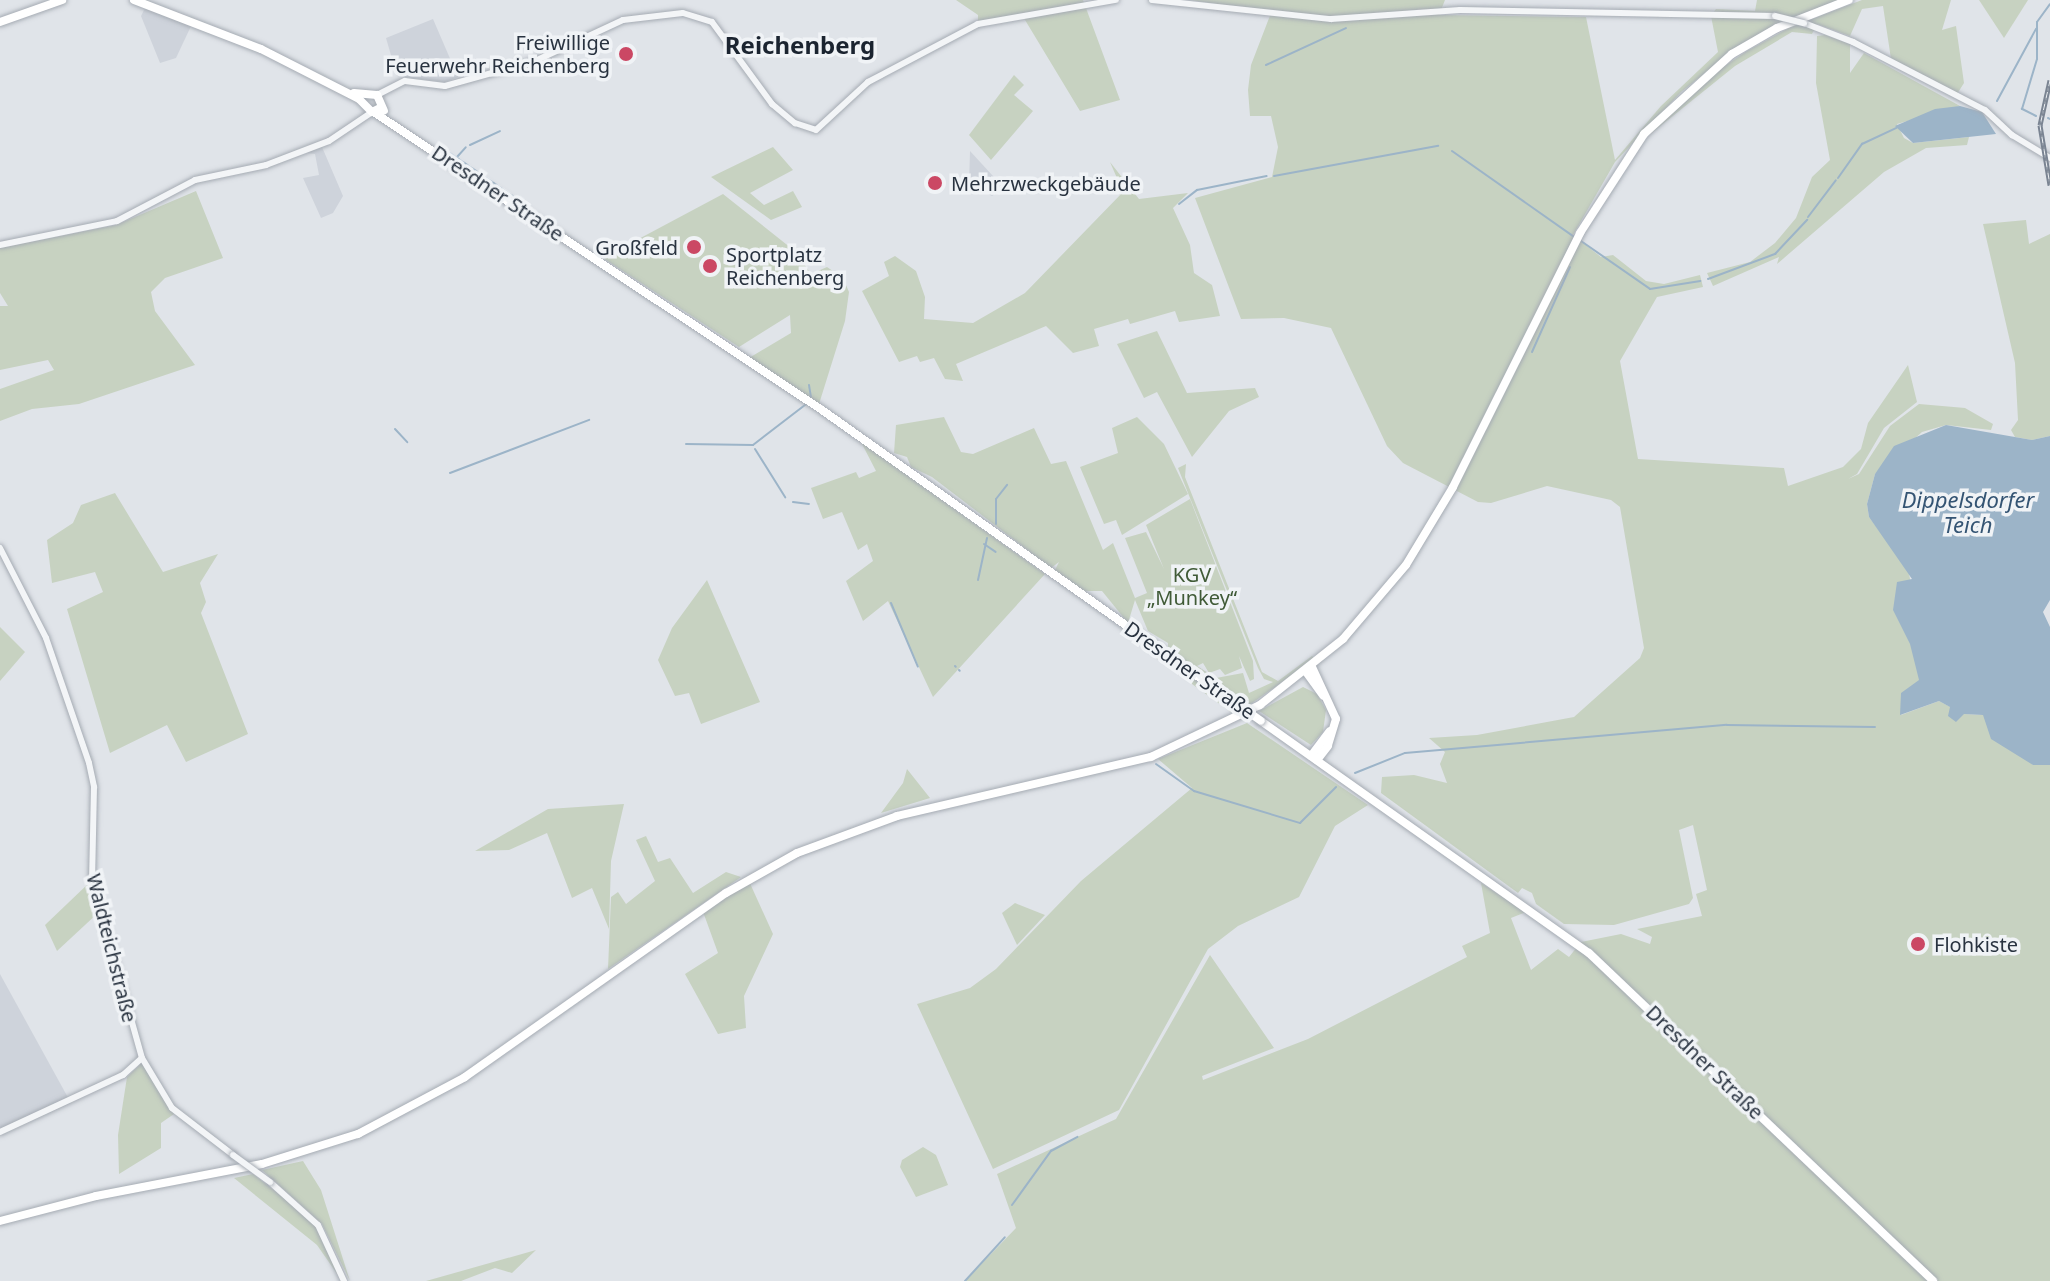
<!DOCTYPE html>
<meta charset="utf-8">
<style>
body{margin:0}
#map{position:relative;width:2050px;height:1281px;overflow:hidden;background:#e0e4e9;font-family:"Noto Sans",sans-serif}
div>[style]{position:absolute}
.built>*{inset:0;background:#ced3db}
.green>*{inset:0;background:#c7d2c1}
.water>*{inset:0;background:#9cb4c8}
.stream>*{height:2px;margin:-1px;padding:0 1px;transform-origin:1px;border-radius:1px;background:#9cb4c8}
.roads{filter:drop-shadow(0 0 2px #a5abb3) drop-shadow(0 0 2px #a5abb3)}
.minor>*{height:6px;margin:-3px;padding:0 3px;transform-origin:3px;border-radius:3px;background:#f3f5f7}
.major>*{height:8px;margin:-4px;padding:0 4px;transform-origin:4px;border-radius:4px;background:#fff}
.rail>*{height:5px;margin-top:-2.5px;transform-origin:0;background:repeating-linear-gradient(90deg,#f0f3f6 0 6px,#7a8492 0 12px);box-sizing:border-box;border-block:2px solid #7a8492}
.bridges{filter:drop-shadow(0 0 2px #a5abb3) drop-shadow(0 0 2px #a5abb3)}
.minor-bridge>*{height:6px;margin:-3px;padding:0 3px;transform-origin:3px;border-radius:3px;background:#f3f5f7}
.major-bridge>*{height:8px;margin:-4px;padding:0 4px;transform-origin:4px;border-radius:4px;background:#fff}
.dots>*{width:22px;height:22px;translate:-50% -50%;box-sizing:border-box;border:4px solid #f0f3f6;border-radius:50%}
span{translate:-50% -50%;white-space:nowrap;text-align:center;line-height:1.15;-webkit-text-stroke:7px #f0f3f6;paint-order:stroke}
.poi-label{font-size:20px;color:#293340}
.right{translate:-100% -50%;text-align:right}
.left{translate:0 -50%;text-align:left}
.street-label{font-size:20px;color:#293340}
.park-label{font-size:20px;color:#405b37}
.water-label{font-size:22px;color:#345473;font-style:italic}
.quarter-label{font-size:24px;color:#1b2430;font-weight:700}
</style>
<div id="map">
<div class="built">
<i style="clip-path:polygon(145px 8px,192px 24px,176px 58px,160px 63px,141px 16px)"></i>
<i style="clip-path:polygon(433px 19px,458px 77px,445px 82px,397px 76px,386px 38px)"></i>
<i style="clip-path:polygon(322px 147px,343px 196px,333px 213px,321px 218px,303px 178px,319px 175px,315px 154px,306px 153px)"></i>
<i style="clip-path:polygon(970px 151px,1004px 188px,992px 196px,969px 184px)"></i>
<i style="clip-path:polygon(0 974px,71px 1103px,0 1135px)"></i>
</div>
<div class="green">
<i style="clip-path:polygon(956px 0,1083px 0,1120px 100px,1080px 111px,1022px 15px,978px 24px,978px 15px)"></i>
<i style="clip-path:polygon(1191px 0,1445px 0,1439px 15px,1586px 17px,1615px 160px,1661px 106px,1718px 52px,1711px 16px,1716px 9px,1755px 11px,1757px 0,1841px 0,1736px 48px,1681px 92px,1615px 162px,1573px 235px,1601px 257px,1613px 255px,1646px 281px,1664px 284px,1700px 275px,1703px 287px,1657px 297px,1620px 361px,1638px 459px,1784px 468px,1788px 486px,1843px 467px,1861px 449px,1868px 423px,1908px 365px,1917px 402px,1884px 428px,1857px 474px,1848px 479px,1859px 474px,1890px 426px,1919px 404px,1965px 408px,1993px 424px,1991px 430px,1946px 425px,1922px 432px,1875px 474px,1867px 504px,1869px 517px,1908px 569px,1928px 667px,1901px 715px,1939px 701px,1964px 714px,1984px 715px,2033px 765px,2050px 765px,2050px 1281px,965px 1281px,1016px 1228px,997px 1174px,1116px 1119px,1210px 955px,1274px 1048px,1202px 1076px,1203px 1080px,1308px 1039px,1467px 957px,1462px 946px,1490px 933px,1481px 883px,1526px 912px,1511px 918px,1531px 970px,1558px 949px,1569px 957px,1581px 942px,1621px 934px,1650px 944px,1652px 937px,1637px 929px,1702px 916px,1696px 894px,1707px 890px,1693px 825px,1679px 830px,1693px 898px,1689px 904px,1614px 925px,1564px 924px,1536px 904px,1532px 893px,1522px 888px,1518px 893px,1381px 793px,1382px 777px,1414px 775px,1447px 783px,1440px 764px,1445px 752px,1429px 738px,1477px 735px,1574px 717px,1640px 658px,1644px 648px,1620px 507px,1611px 500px,1547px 486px,1491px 503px,1478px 502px,1403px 463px,1387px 446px,1331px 328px,1284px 318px,1241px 319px,1195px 198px,1272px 177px,1278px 147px,1271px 116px,1250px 116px,1248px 90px,1251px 65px,1271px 13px)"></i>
<i style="clip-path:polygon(1862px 0,1951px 0,1942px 30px,1956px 26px,1964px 83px,1957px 94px,1891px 59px,1883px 6px,1862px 9px,1850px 36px,1817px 24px,1812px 34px,1792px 32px,1735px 66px,1648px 136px,1701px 82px,1747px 51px,1789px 28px)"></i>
<i style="clip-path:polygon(1979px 0,2028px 0,2004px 38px)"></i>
<i style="clip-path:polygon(1825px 35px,1850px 44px,1850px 73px,1864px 53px,1960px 106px,1897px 124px,1904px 138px,1913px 143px,1969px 137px,1967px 145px,1926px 148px,1884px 172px,1777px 264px,1779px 257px,1713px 286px,1707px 273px,1750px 262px,1775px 243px,1796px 218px,1812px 177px,1830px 160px,1816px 83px,1817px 36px)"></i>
<i style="clip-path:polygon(1014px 75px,1024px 85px,1014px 95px,1033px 111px,991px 160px,969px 135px)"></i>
<i style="clip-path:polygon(773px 147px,793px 170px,750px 193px,764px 205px,793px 191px,802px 207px,771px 220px,711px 177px)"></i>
<i style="clip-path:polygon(1110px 162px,1139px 199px,1188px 193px,1173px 208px,1190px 245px,1194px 273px,1212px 285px,1220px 316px,1179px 322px,1175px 311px,1130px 324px,1128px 319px,1094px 329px,1099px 346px,1073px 353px,1046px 326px,956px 364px,963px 381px,945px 379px,934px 358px,920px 362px,917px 356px,899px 362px,862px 291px,889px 276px,884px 262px,895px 256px,916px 271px,925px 297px,924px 319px,973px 323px,1025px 293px,1123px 192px)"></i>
<i style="clip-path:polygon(196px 191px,223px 258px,165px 278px,151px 292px,155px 311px,195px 365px,79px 404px,32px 409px,0 421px,0 389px,54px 370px,48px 360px,0 370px,0 306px,8px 306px,0 293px,0 248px,116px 225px)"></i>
<i style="clip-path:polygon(723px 194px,796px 252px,811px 274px,827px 267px,843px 278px,849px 292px,845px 321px,819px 404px,749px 358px,791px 333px,790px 315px,739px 347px,603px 258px)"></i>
<i style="clip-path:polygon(2026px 220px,2029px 244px,2050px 234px,2050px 436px,2032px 440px,2015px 437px,2011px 430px,2018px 420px,2015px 363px,1983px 224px)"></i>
<i style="clip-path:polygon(1157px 331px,1187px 393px,1255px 388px,1259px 397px,1229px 411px,1192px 457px,1157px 392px,1144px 398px,1117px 344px)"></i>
<i style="clip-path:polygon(944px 417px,961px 452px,973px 454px,1034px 428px,1051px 464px,1066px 461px,1103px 550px,1113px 543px,1135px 598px,1147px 593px,1125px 538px,1146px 532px,1164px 569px,1146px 525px,1190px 499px,1253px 661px,1254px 679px,1250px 681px,1239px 656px,1242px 668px,1225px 675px,1220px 669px,1209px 673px,1203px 663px,1197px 666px,1216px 678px,1243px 673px,1249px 693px,1273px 682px,1264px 679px,1258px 668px,1178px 468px,1186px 464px,1185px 477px,1262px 672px,1278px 681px,1312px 656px,1315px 659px,1235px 715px,1149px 653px,1149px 645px,1233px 709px,1240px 701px,1168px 652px,1168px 643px,1148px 631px,1135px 600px,1128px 623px,1102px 591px,1084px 591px,1055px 570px,1059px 562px,1051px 568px,932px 477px,911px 467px,907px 457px,894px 453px,896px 425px)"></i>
<i style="clip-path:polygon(1137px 417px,1164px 444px,1188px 494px,1122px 535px,1116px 520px,1104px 524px,1080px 467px,1118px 453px,1112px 428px)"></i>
<i style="clip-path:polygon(861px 442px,1045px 574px,933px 697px,888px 601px,863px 621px,846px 581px,873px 561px,867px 544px,858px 550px,842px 512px,823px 519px,811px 488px,856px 472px,859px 478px,876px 471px)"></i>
<i style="clip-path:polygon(115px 493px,163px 572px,218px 554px,200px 583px,206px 602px,201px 613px,248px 734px,186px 762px,167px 725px,110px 753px,67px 609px,103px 592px,95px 572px,52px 583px,47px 540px,73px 523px,81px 505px)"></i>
<i style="clip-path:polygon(707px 580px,760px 702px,701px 724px,689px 693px,675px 696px,658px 660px,672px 628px)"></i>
<i style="clip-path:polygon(0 627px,25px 652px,0 681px)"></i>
<i style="clip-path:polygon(1303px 687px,1317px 694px,1326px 710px,1323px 732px,1311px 745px,1259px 711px)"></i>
<i style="clip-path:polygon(1247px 723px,1368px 805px,1335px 826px,1299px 897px,1238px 926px,1208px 949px,1119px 1110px,993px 1169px,917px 1004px,970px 988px,996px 969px,1081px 881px,1192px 788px,1158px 759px)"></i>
<i style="clip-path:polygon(907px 769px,930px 798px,881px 813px,903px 783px)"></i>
<i style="clip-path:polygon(624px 804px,611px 861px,609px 929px,592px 888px,572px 898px,547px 833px,509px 850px,475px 851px,548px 809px)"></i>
<i style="clip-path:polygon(646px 836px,658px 862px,670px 858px,693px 893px,726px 872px,741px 877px,608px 969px,611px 897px,618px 892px,626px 904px,655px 881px,636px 840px)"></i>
<i style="clip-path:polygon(748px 879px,773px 934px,744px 996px,746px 1028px,718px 1034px,685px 974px,718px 953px,702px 909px)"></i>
<i style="clip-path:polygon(90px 882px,99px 912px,57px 951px,45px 925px)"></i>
<i style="clip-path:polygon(1015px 903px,1045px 915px,1017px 945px,1002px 913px)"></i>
<i style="clip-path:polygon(145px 1060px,174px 1114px,161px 1123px,161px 1148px,119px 1174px,118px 1135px,127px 1077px)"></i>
<i style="clip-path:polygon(923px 1147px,936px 1155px,948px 1185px,916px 1197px,900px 1167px,902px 1160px)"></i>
<i style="clip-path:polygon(303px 1161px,321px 1190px,350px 1281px,322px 1224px,262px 1170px)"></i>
<i style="clip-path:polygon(253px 1174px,312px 1220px,328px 1243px,342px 1281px,317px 1245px,234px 1178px)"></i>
<i style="clip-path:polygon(536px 1250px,512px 1273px,495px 1268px,461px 1281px,426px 1281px)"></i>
</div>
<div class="water">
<i style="clip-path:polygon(1960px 106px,1982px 112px,1996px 134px,1913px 143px,1895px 126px,1935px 109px)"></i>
<i style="clip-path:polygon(1946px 425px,2032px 440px,2050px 436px,2050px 600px,2043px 612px,2050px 627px,2050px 765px,2033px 765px,1991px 739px,1983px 715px,1964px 714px,1956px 722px,1948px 716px,1950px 707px,1939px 701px,1900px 715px,1901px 693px,1919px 680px,1910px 644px,1893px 610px,1897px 582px,1912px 579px,1869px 517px,1867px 504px,1875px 474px,1894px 446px)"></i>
</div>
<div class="stream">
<i style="left:1266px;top:65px;width:88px;rotate:-24.8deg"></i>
<i style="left:1997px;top:101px;width:82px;rotate:-61.6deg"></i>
<i style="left:2036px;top:116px;width:16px;rotate:-153deg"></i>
<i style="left:2022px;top:109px;width:52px;rotate:-73.3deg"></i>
<i style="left:2037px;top:59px;width:37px;rotate:-90deg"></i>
<i style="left:2037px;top:22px;width:22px;rotate:-54deg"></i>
<i style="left:2048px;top:118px;width:2px;rotate:27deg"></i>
<i style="left:470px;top:145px;width:33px;rotate:-25deg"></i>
<i style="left:1452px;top:151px;width:151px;rotate:35.1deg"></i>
<i style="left:450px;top:153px;width:78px;rotate:34.5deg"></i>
<i style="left:457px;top:157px;width:13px;rotate:-48deg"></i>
<i style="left:1274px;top:176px;width:167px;rotate:-10.4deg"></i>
<i style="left:1838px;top:178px;width:42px;rotate:-54.8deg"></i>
<i style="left:1862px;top:144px;width:38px;rotate:-25deg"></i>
<i style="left:1179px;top:204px;width:23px;rotate:-38deg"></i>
<i style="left:1197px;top:190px;width:71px;rotate:-11.3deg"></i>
<i style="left:1808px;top:217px;width:46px;rotate:-52.9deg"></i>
<i style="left:1581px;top:241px;width:84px;rotate:34.8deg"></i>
<i style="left:1650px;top:289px;width:51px;rotate:-9.1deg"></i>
<i style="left:1708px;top:279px;width:72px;rotate:-20.5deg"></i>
<i style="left:1775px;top:254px;width:47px;rotate:-46.7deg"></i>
<i style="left:1532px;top:352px;width:93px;rotate:-65.9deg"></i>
<i style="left:809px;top:385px;width:12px;rotate:81deg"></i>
<i style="left:395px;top:429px;width:18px;rotate:47deg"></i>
<i style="left:686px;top:444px;width:67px;rotate:0.9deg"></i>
<i style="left:753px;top:445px;width:66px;rotate:-37.6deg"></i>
<i style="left:755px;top:449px;width:57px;rotate:58deg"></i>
<i style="left:450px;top:473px;width:149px;rotate:-20.9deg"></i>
<i style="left:793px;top:502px;width:16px;rotate:7deg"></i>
<i style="left:996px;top:524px;width:25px;rotate:-90deg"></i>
<i style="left:996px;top:499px;width:18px;rotate:-52deg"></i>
<i style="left:984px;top:544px;width:14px;rotate:34deg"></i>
<i style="left:978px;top:580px;width:43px;rotate:-77.9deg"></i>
<i style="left:891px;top:603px;width:69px;rotate:67.1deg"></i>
<i style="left:955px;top:666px;width:1px;rotate:45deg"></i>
<i style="left:959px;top:670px;width:1px;rotate:45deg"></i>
<i style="left:1156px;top:764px;width:47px;rotate:35.4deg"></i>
<i style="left:1194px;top:791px;width:111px;rotate:16.8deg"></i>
<i style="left:1300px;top:823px;width:51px;rotate:-45deg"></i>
<i style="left:1355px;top:773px;width:54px;rotate:-21.8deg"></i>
<i style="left:1405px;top:753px;width:323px;rotate:-5deg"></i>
<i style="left:1727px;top:725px;width:148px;rotate:0.8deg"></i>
<i style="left:1012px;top:1205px;width:67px;rotate:-54.2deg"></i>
<i style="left:1051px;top:1151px;width:30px;rotate:-28deg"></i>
<i style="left:965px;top:1281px;width:59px;rotate:-47.7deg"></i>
</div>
<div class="roads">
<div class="minor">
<i style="left:1152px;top:0;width:180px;rotate:6.1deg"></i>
<i style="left:1331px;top:19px;width:129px;rotate:-4deg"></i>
<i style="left:1460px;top:10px;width:315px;rotate:1.1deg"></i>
<i style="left:1804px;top:23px;width:53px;rotate:21.2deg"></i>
<i style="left:1853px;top:42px;width:148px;rotate:27.3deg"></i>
<i style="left:1985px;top:110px;width:37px;rotate:43deg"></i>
<i style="left:2012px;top:135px;width:44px;rotate:31.2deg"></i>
<i style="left:377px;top:95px;width:31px;rotate:-27deg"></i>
<i style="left:405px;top:81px;width:40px;rotate:7.1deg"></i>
<i style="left:445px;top:86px;width:93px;rotate:-15.5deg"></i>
<i style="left:535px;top:61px;width:97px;rotate:-25deg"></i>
<i style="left:623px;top:20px;width:60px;rotate:-6.7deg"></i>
<i style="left:683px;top:13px;width:30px;rotate:17deg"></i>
<i style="left:712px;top:22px;width:102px;rotate:53.8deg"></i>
<i style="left:772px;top:104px;width:30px;rotate:40deg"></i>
<i style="left:795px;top:123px;width:22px;rotate:18deg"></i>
<i style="left:816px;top:130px;width:71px;rotate:-42.7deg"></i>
<i style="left:868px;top:82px;width:124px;rotate:-27.8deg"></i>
<i style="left:978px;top:24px;width:140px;rotate:-9.9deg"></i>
<i style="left:0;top:245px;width:119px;rotate:-11.6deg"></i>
<i style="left:117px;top:221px;width:88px;rotate:-27.7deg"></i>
<i style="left:195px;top:180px;width:73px;rotate:-11.9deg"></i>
<i style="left:266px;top:165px;width:67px;rotate:-20.9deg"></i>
<i style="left:329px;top:141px;width:52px;rotate:-34deg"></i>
<i style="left:0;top:548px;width:101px;rotate:62.9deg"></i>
<i style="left:46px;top:638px;width:132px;rotate:71deg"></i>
<i style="left:89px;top:763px;width:25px;rotate:78deg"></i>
<i style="left:94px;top:787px;width:92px;rotate:91.2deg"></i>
<i style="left:92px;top:879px;width:186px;rotate:74.4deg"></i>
<i style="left:142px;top:1058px;width:58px;rotate:59deg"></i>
<i style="left:172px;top:1108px;width:77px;rotate:37.6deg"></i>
<i style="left:0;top:1132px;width:136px;rotate:-24.9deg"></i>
<i style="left:123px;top:1075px;width:25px;rotate:-42deg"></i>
<i style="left:270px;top:1182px;width:64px;rotate:41.9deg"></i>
<i style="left:318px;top:1225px;width:62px;rotate:65.1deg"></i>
</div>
<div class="major">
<i style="left:134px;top:0;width:136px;rotate:21.1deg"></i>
<i style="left:261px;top:49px;width:110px;rotate:27deg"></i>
<i style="left:359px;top:99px;width:18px;rotate:45deg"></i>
<i style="left:372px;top:112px;width:11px;rotate:-27deg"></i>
<i style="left:0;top:22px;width:66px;rotate:-19.5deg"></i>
<i style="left:354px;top:93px;width:23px;rotate:5deg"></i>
<i style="left:377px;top:95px;width:17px;rotate:66deg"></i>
<i style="left:375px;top:113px;width:537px;rotate:33.6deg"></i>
<i style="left:822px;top:410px;width:509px;rotate:35.32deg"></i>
<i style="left:1312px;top:667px;width:57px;rotate:65.2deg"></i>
<i style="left:1336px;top:719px;width:28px;rotate:107deg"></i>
<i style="left:1328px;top:746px;width:18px;rotate:128deg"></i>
<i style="left:1306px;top:672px;width:29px;rotate:54deg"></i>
<i style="left:1261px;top:721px;width:402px;rotate:35.3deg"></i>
<i style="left:1589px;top:953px;width:475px;rotate:43.6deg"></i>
<i style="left:1311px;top:756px;width:31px;rotate:-53deg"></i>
<i style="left:0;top:1221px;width:99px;rotate:-14.6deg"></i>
<i style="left:96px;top:1196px;width:169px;rotate:-10.9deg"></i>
<i style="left:262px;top:1164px;width:101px;rotate:-17.4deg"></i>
<i style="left:358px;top:1134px;width:121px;rotate:-28deg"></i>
<i style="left:465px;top:1077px;width:319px;rotate:-35.2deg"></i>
<i style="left:726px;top:893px;width:81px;rotate:-29.4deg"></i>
<i style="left:797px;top:853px;width:107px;rotate:-20.3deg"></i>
<i style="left:897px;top:816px;width:261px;rotate:-13.1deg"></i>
<i style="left:1151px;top:757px;width:121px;rotate:-25.5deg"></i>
<i style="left:1260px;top:705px;width:106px;rotate:-38.5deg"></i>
<i style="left:1343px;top:639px;width:97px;rotate:-49.6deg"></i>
<i style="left:1406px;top:565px;width:91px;rotate:-58.9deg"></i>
<i style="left:1453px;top:487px;width:284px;rotate:-63.4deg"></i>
<i style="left:1580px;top:233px;width:118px;rotate:-57.1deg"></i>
<i style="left:1644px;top:134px;width:119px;rotate:-42.3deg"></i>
<i style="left:1732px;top:54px;width:52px;rotate:-30deg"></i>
<i style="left:1777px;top:28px;width:77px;rotate:-21.3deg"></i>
</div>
</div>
<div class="rail">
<i style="left:2050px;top:80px;width:46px;rotate:102.5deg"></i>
<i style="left:2040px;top:125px;width:61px;rotate:80.5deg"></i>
</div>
<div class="bridges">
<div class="minor-bridge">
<i style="left:1775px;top:16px;width:30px;rotate:14deg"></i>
<i style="left:233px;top:1155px;width:46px;rotate:36.1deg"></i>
</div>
<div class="major-bridge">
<i style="left:1237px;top:704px;width:29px;rotate:35deg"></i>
</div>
</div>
<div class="dots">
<i style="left:626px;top:54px;background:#cb4864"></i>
<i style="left:935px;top:183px;background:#cb4864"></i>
<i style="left:694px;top:247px;background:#cb4864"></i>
<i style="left:710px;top:266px;background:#cb4864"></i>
<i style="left:1918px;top:944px;background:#cb4864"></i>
</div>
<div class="poi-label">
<span class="right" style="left:610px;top:54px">Freiwillige<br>Feuerwehr Reichenberg</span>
<span class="left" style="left:951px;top:183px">Mehrzweckgebäude</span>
<span class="right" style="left:678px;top:247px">Großfeld</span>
<span class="left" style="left:726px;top:266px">Sportplatz<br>Reichenberg</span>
<span class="left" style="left:1934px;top:944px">Flohkiste</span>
</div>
<div class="street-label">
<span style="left:498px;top:193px;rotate:34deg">Dresdner Straße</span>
<span style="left:1190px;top:670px;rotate:35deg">Dresdner Straße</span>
<span style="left:112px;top:948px;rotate:76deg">Waldteichstraße</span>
<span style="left:1705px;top:1062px;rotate:44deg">Dresdner Straße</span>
</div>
<div class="park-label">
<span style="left:1192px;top:586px">KGV<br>„Munkey“</span>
</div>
<div class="water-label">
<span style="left:1968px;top:512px">Dippelsdorfer<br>Teich</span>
</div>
<div class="quarter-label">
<span style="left:800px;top:45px">Reichenberg</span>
</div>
</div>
